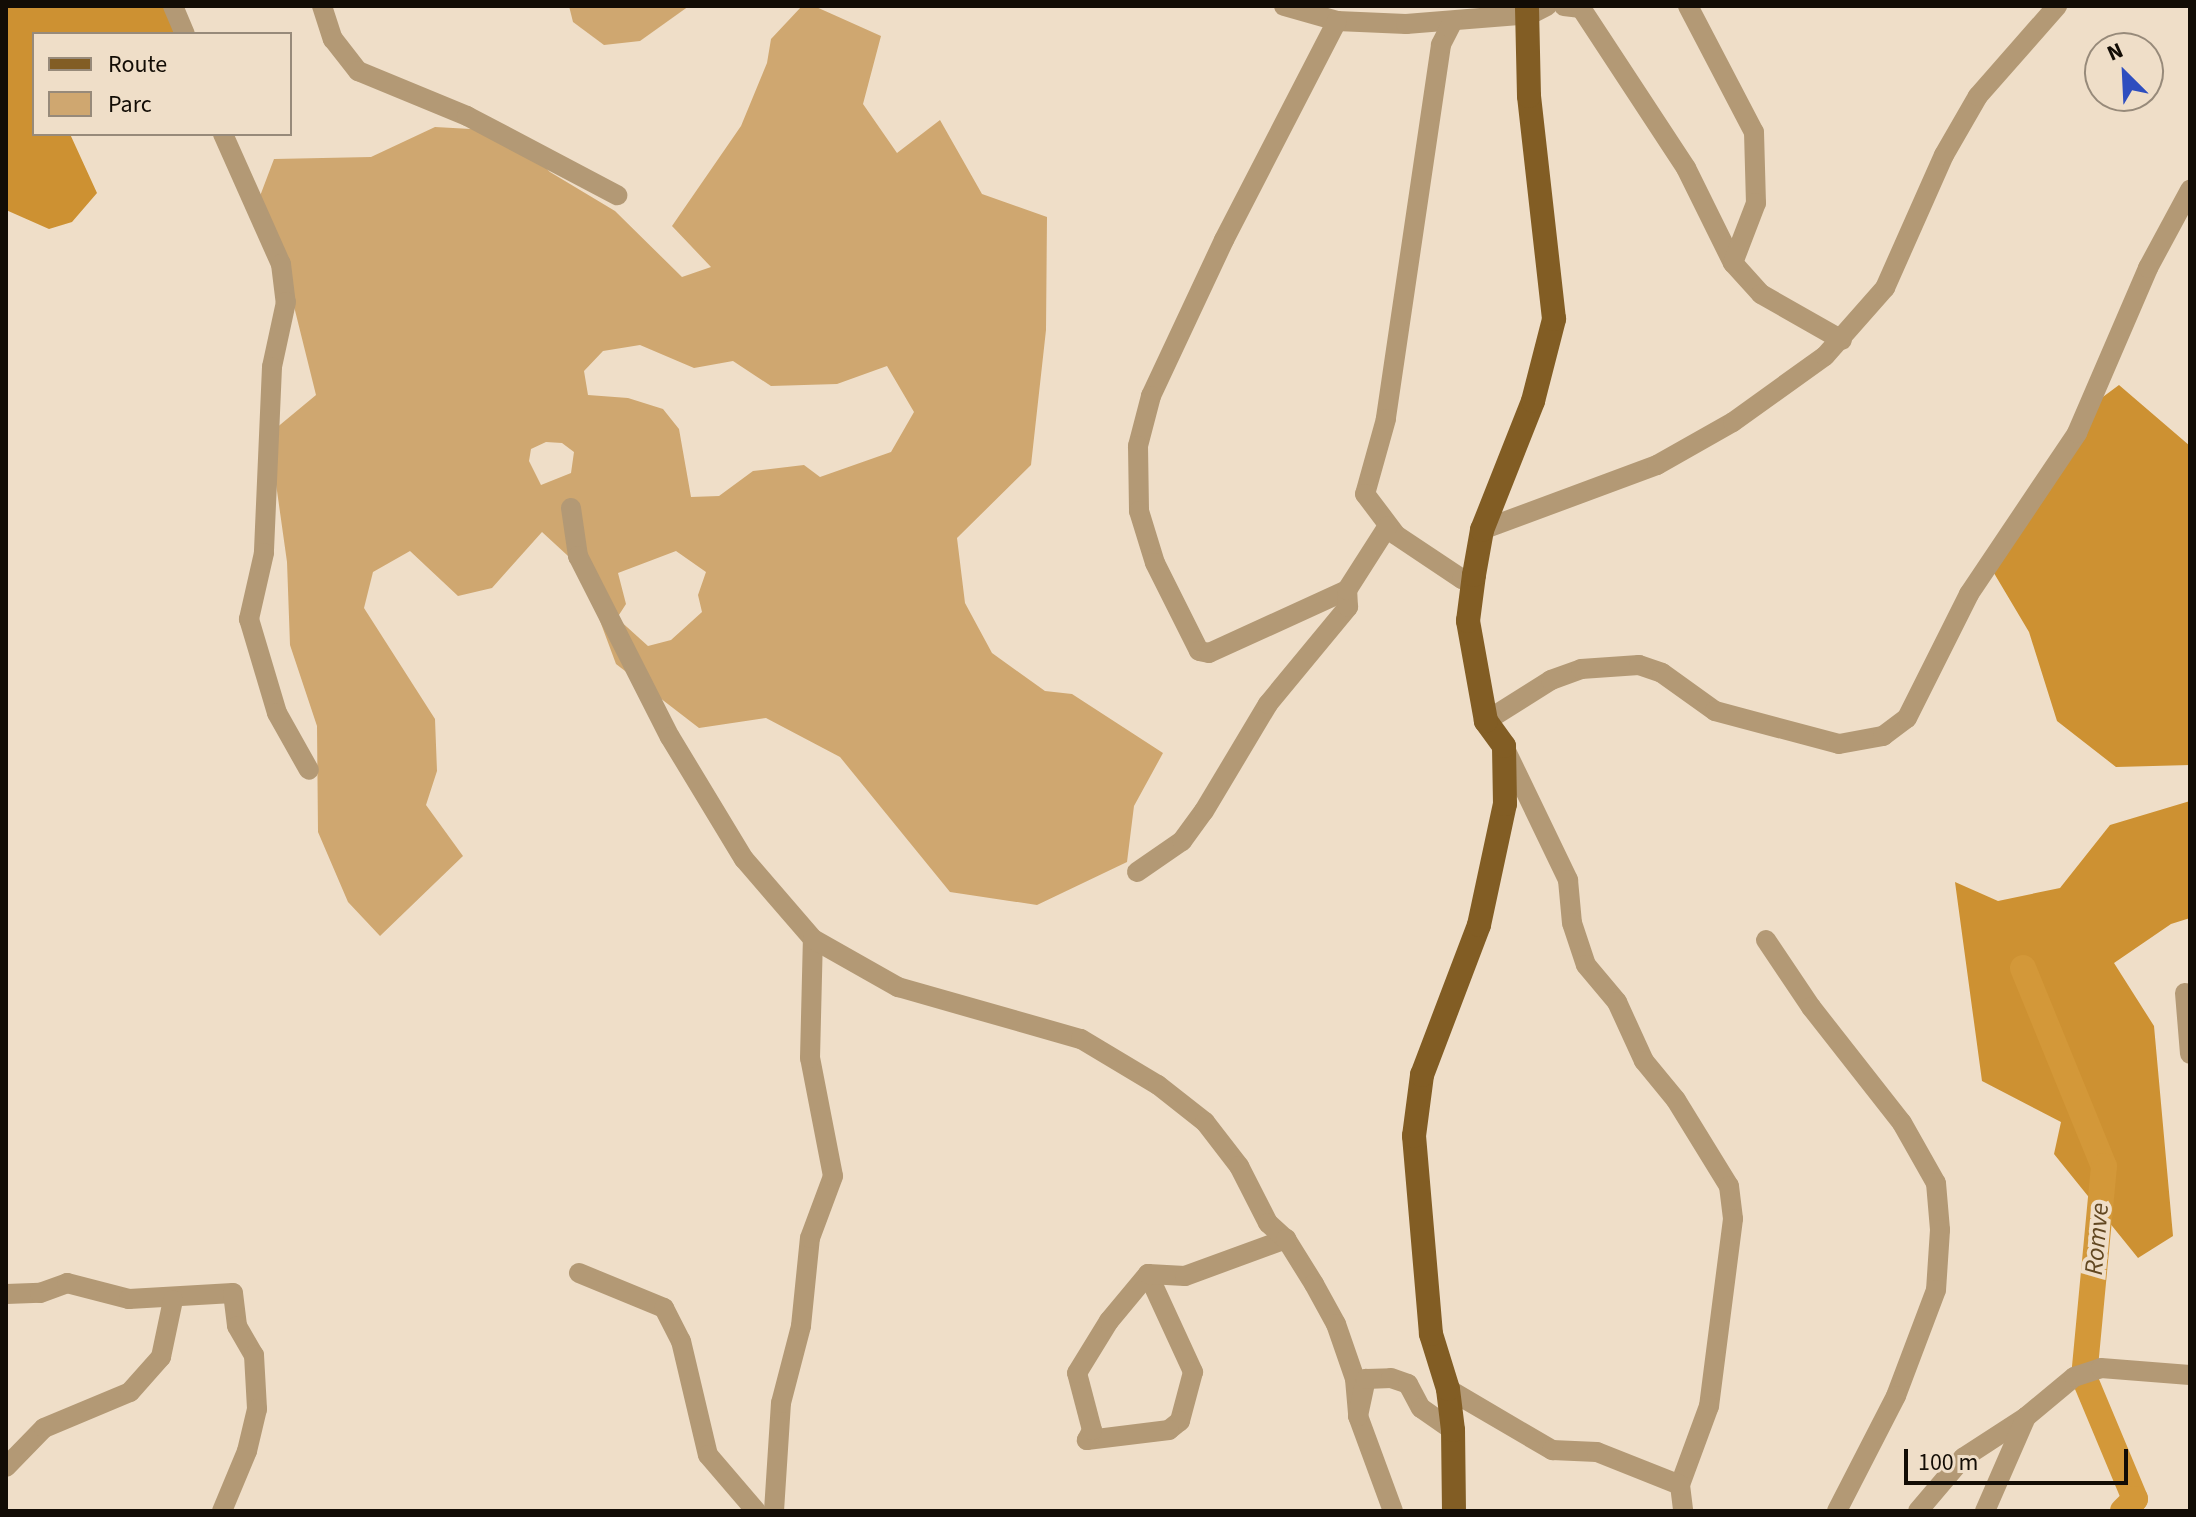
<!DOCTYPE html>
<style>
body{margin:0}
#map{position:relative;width:2196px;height:1517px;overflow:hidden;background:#efdec8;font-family:"Source Sans 3",sans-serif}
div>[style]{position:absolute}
.green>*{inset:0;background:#cfa770}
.forest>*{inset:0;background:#cd9132}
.river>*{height:26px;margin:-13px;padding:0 13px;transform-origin:13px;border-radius:13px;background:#d39839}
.minor>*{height:20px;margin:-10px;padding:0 10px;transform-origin:10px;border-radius:10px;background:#b39975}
.major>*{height:24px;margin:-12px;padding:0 12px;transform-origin:12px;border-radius:12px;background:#825d24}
span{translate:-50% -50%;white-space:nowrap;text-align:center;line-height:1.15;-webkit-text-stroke:8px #efdec8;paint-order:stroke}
.water-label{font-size:26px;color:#614721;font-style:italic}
.frame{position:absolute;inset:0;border:8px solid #120c05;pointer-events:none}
.legend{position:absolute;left:32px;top:32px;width:260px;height:104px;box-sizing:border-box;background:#efdec8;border:2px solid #978a7a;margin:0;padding:10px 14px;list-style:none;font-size:24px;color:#120c05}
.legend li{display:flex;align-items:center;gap:16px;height:40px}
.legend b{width:40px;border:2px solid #978a7a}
.north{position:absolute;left:2084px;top:32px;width:80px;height:80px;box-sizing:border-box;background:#efdec8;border:2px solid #978a7a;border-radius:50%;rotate:336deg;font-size:22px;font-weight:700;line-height:32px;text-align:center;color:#120c05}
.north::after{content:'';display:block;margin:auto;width:28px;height:36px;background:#2e4ebf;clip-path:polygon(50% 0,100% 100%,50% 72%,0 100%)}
.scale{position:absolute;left:1904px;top:1449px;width:224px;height:36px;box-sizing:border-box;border:4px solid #120c05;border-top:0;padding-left:10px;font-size:24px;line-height:28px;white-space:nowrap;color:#120c05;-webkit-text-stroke:6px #efdec8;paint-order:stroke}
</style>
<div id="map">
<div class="green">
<i style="clip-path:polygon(569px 6px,689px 6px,640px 41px,604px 45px,573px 22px)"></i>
<i style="clip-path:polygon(evenodd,802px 6px,814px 6px,881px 36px,863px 104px,897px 153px,940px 120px,982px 194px,1047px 217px,1046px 330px,1031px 465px,957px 538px,965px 603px,992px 653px,1045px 691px,1072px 694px,1163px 753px,1134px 806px,1127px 862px,1037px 905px,950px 892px,840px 757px,766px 718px,699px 728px,616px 664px,580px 567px,542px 532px,492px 588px,458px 596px,410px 551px,373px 572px,364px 608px,435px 719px,437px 771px,426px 805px,463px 856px,380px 936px,348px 902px,318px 832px,317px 726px,290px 645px,287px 562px,269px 434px,316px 395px,282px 258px,257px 204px,274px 159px,371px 157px,435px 127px,507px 131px,550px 172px,615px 211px,682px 277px,711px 267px,672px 226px,741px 126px,767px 63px,771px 39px,802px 6px,640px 345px,694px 368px,733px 361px,771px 386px,837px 384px,887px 366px,914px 412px,891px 452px,820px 477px,804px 465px,753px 471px,719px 496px,691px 497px,679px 429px,663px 409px,628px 398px,588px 395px,584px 371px,603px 351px,640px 345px,802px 6px,546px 442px,562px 443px,574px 452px,571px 473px,541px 485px,529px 461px,531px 449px,546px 442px,802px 6px,676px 551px,706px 572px,698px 595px,702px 612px,671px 640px,648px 646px,617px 618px,626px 604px,618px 573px,676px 551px)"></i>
</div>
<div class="forest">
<i style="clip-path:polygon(6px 6px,177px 6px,189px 34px,34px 34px,34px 134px,70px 134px,97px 193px,72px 222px,49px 229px,6px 210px)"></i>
<i style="clip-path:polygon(2119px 385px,2190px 446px,2190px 765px,2116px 767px,2057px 721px,2029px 632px,1985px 558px,2088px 408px)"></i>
<i style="clip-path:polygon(2190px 801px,2190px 918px,2171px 924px,2114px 963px,2154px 1026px,2173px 1236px,2138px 1258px,2054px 1154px,2061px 1122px,1982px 1081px,1955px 882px,1998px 901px,2060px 888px,2110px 825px)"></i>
</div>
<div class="river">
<i style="left:2023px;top:968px;width:214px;rotate:67.8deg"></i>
<i style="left:2104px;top:1166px;width:212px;rotate:95.4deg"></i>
<i style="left:2084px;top:1377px;width:132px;rotate:67.3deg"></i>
<i style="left:2135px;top:1499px;width:17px;rotate:135deg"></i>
</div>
<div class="minor">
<i style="left:173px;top:6px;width:30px;rotate:67deg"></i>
<i style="left:322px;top:6px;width:35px;rotate:72deg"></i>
<i style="left:333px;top:39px;width:41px;rotate:52deg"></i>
<i style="left:358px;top:71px;width:118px;rotate:22.4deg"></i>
<i style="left:467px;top:116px;width:170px;rotate:27.8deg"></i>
<i style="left:1284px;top:6px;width:55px;rotate:15.8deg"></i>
<i style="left:1337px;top:21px;width:69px;rotate:2.5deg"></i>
<i style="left:1406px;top:24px;width:125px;rotate:-4.6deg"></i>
<i style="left:1531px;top:14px;width:18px;rotate:-27deg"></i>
<i style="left:1564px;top:6px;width:17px;rotate:7deg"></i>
<i style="left:1581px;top:8px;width:191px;rotate:56.7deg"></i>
<i style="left:1686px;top:168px;width:106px;rotate:63.7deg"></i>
<i style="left:1733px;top:263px;width:42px;rotate:47.9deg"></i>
<i style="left:1761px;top:294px;width:93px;rotate:29.6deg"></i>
<i style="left:1688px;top:6px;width:142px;rotate:62.4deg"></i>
<i style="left:1754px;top:132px;width:71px;rotate:88.4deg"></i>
<i style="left:1756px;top:203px;width:64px;rotate:111deg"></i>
<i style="left:1337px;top:21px;width:246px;rotate:117.3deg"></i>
<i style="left:1224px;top:240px;width:172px;rotate:115.1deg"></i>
<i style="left:1151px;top:396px;width:52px;rotate:104.6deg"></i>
<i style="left:1138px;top:446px;width:65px;rotate:89.1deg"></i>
<i style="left:1139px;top:511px;width:54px;rotate:72.9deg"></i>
<i style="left:1155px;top:563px;width:98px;rotate:63.4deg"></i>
<i style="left:1199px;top:651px;width:10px;rotate:11deg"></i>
<i style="left:1209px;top:653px;width:152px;rotate:-24.5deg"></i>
<i style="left:1453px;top:21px;width:27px;rotate:117deg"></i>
<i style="left:1441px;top:45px;width:378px;rotate:98.4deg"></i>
<i style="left:1386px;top:419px;width:78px;rotate:105.6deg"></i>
<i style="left:1365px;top:494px;width:51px;rotate:52.9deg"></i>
<i style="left:1396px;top:535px;width:79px;rotate:33.7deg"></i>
<i style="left:1462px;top:579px;width:13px;rotate:-18deg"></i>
<i style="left:223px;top:134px;width:142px;rotate:66deg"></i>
<i style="left:281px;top:264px;width:38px;rotate:83deg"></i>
<i style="left:286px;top:302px;width:66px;rotate:102.2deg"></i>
<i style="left:272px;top:367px;width:186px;rotate:92.5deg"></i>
<i style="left:264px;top:553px;width:68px;rotate:102.8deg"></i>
<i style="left:249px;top:619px;width:98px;rotate:73.4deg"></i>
<i style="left:277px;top:713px;width:65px;rotate:60.7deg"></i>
<i style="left:571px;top:508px;width:49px;rotate:81.7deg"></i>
<i style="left:578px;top:556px;width:203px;rotate:63.1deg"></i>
<i style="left:670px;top:737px;width:143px;rotate:58.8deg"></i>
<i style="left:744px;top:859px;width:106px;rotate:49.2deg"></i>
<i style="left:1482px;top:530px;width:187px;rotate:-20.4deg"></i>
<i style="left:1657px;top:465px;width:87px;rotate:-29.5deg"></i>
<i style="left:1733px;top:422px;width:113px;rotate:-35.7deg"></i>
<i style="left:1825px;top:356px;width:91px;rotate:-48.6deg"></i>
<i style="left:1885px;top:288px;width:145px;rotate:-66.1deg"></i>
<i style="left:1944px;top:155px;width:68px;rotate:-60deg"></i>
<i style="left:1978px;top:96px;width:120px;rotate:-48.7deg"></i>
<i style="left:1486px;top:721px;width:77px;rotate:-32.2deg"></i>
<i style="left:1551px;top:680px;width:32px;rotate:-20deg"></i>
<i style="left:1581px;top:669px;width:58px;rotate:-3.9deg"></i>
<i style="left:1639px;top:665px;width:24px;rotate:19deg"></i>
<i style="left:1662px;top:673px;width:65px;rotate:35.6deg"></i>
<i style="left:1715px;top:711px;width:128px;rotate:14.9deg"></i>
<i style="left:1839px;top:744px;width:45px;rotate:-10.3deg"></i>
<i style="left:1883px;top:736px;width:30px;rotate:-37deg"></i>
<i style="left:1907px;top:718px;width:139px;rotate:-63.4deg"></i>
<i style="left:1969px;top:594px;width:194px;rotate:-56.1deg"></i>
<i style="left:2077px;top:433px;width:180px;rotate:-66.7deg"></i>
<i style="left:2148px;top:268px;width:89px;rotate:-61.7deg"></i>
<i style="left:1507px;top:753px;width:141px;rotate:64.3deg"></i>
<i style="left:1568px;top:880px;width:43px;rotate:84.7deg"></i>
<i style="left:1572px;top:923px;width:44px;rotate:71.6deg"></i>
<i style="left:1586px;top:965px;width:48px;rotate:50deg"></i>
<i style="left:1617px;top:1002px;width:65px;rotate:65.4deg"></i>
<i style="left:1644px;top:1061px;width:50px;rotate:50.6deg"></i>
<i style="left:1676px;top:1100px;width:101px;rotate:58.4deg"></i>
<i style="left:1729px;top:1186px;width:33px;rotate:83deg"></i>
<i style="left:1733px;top:1219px;width:189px;rotate:97.3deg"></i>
<i style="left:1709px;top:1406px;width:84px;rotate:110.2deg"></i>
<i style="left:1680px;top:1485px;width:26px;rotate:83deg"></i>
<i style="left:1137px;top:872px;width:55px;rotate:-34.6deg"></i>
<i style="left:1182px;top:841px;width:37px;rotate:-54deg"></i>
<i style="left:1204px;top:811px;width:125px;rotate:-59.1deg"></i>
<i style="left:1268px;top:704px;width:126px;rotate:-50.5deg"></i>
<i style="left:1348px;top:607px;width:17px;rotate:-93deg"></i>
<i style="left:1347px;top:590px;width:76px;rotate:-57.4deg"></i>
<i style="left:1766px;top:940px;width:81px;rotate:56.1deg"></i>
<i style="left:1811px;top:1007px;width:147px;rotate:51.9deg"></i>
<i style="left:1902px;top:1123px;width:69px;rotate:60.5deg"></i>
<i style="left:1936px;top:1183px;width:47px;rotate:85.1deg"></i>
<i style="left:1940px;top:1230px;width:60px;rotate:93.8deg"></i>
<i style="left:1936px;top:1290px;width:113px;rotate:110.7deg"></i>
<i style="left:1896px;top:1396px;width:129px;rotate:117.2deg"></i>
<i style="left:2185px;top:993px;width:61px;rotate:85.3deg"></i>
<i style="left:579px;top:1273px;width:92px;rotate:22.4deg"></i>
<i style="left:664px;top:1308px;width:37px;rotate:63deg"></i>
<i style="left:681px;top:1341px;width:117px;rotate:76.7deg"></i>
<i style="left:708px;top:1455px;width:74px;rotate:49.4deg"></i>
<i style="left:1148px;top:1274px;width:108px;rotate:65.3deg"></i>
<i style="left:1193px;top:1372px;width:51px;rotate:104.9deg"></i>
<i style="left:1180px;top:1421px;width:14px;rotate:141deg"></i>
<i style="left:1169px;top:1430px;width:83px;rotate:173deg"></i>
<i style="left:1087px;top:1440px;width:11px;rotate:-63deg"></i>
<i style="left:1092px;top:1430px;width:59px;rotate:-104.7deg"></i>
<i style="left:1077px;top:1373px;width:61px;rotate:-58.4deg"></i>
<i style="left:1109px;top:1321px;width:61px;rotate:-50.3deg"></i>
<i style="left:1148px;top:1274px;width:37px;rotate:3deg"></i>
<i style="left:1185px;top:1276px;width:108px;rotate:-20.1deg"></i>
<i style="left:6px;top:1294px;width:34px;rotate:-2deg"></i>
<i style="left:40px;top:1293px;width:29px;rotate:-20deg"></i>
<i style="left:67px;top:1283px;width:64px;rotate:14.5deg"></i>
<i style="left:129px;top:1299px;width:104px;rotate:-3.3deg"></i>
<i style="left:233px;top:1293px;width:33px;rotate:83deg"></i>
<i style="left:237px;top:1326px;width:34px;rotate:60deg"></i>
<i style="left:254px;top:1355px;width:54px;rotate:86.8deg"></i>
<i style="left:257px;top:1409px;width:43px;rotate:103.4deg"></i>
<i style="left:247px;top:1451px;width:65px;rotate:112.6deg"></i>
<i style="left:1448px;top:1389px;width:121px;rotate:30.4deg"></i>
<i style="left:1552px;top:1450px;width:45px;rotate:2.5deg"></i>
<i style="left:1597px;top:1452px;width:89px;rotate:21.7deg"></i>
<i style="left:1358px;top:1416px;width:101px;rotate:69.8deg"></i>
<i style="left:6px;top:1467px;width:54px;rotate:-45.7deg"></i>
<i style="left:44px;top:1428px;width:93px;rotate:-22.7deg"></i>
<i style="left:130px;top:1392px;width:47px;rotate:-48.5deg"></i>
<i style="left:161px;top:1357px;width:58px;rotate:-78.1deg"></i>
<i style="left:774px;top:1511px;width:108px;rotate:-86.3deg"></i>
<i style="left:781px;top:1403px;width:80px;rotate:-75.4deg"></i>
<i style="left:801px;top:1326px;width:88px;rotate:-84.2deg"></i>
<i style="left:810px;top:1238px;width:66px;rotate:-69.6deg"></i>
<i style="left:833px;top:1176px;width:120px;rotate:-101deg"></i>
<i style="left:810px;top:1058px;width:119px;rotate:-88.6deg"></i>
<i style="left:813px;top:939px;width:98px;rotate:29.5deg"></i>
<i style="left:898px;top:987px;width:190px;rotate:15.9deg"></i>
<i style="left:1081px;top:1039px;width:90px;rotate:30.9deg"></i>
<i style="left:1158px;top:1085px;width:60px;rotate:38.2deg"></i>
<i style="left:1205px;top:1122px;width:56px;rotate:52.3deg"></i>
<i style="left:1239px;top:1166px;width:64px;rotate:63deg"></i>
<i style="left:1268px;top:1223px;width:24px;rotate:42deg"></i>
<i style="left:1286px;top:1239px;width:53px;rotate:58.1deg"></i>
<i style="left:1314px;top:1284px;width:46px;rotate:61.2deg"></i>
<i style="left:1336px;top:1324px;width:58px;rotate:70.9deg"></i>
<i style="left:1355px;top:1379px;width:37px;rotate:85deg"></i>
<i style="left:1358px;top:1416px;width:38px;rotate:-78deg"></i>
<i style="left:1366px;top:1379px;width:25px;rotate:-2deg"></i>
<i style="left:1391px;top:1378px;width:18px;rotate:19deg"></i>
<i style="left:1408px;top:1384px;width:27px;rotate:62deg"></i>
<i style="left:1421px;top:1408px;width:39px;rotate:35deg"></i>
<i style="left:1918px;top:1511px;width:70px;rotate:-49.7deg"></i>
<i style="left:1963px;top:1458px;width:75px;rotate:-33.1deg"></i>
<i style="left:2026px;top:1417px;width:62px;rotate:-39.8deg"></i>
<i style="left:2074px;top:1377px;width:28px;rotate:-18deg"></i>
<i style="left:2101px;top:1368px;width:89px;rotate:4.5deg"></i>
<i style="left:1985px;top:1511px;width:103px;rotate:-66.4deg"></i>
</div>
<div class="major">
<i style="left:1454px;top:1511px;width:81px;rotate:-90.7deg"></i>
<i style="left:1453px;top:1430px;width:41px;rotate:-97deg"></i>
<i style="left:1448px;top:1389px;width:58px;rotate:-107.2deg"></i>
<i style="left:1431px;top:1334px;width:199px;rotate:-94.9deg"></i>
<i style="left:1414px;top:1136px;width:62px;rotate:-82.5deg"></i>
<i style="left:1422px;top:1075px;width:160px;rotate:-69.2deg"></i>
<i style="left:1479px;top:925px;width:124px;rotate:-77.9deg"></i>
<i style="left:1505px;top:804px;width:58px;rotate:-91deg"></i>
<i style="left:1504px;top:746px;width:31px;rotate:-126deg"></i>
<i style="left:1486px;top:721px;width:102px;rotate:-100.2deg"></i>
<i style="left:1468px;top:621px;width:46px;rotate:-82.6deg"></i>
<i style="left:1474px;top:575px;width:46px;rotate:-79.9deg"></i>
<i style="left:1482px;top:530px;width:139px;rotate:-68.4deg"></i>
<i style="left:1533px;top:401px;width:85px;rotate:-75.6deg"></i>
<i style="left:1554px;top:319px;width:224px;rotate:-96.4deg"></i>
<i style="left:1529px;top:96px;width:90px;rotate:-91.3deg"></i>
</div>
<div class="water-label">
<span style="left:2097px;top:1239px;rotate:-85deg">Romve</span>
</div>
<div class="frame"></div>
<ul class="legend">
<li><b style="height:10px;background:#825d24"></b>Route</li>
<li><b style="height:22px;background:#cfa770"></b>Parc</li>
</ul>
<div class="north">N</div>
<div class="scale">100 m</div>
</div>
